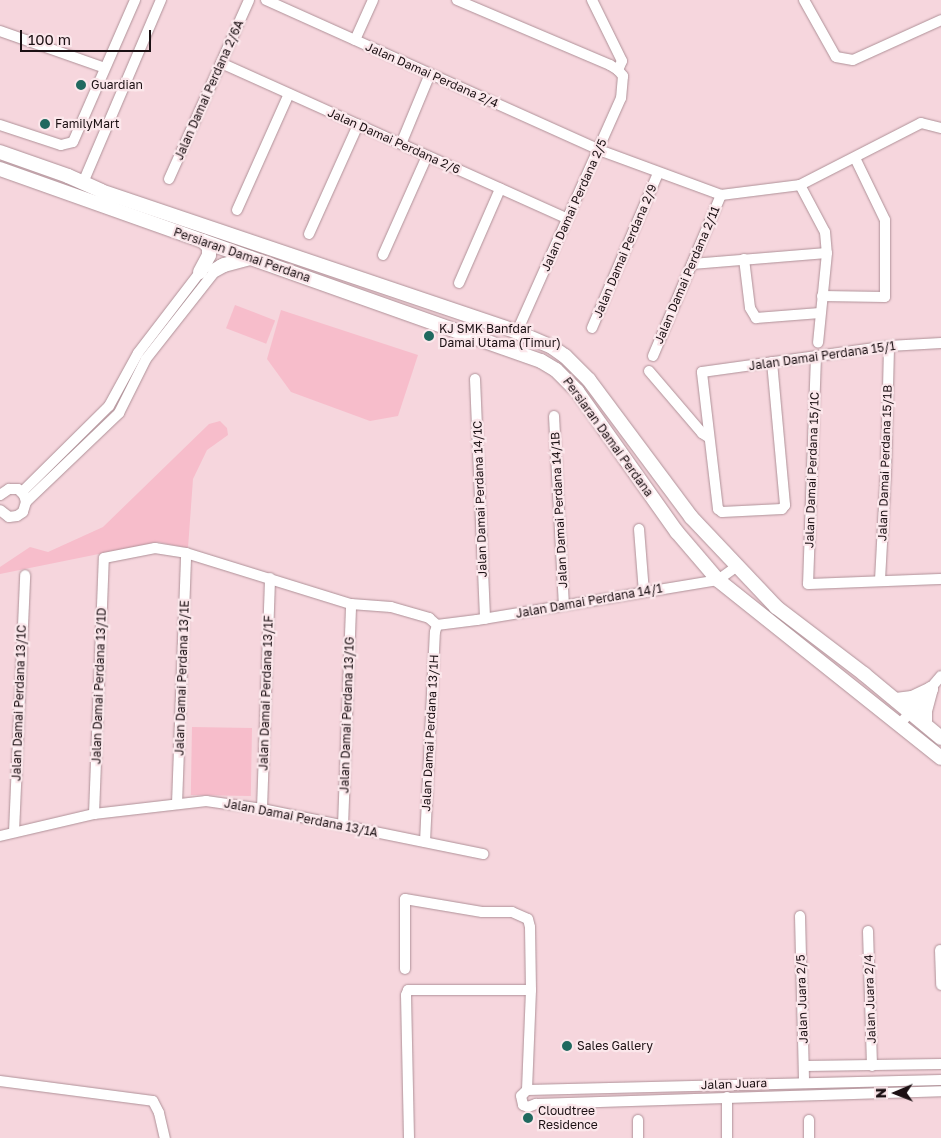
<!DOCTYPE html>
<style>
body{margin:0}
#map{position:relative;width:941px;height:1138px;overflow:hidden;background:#f6d6dd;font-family:"Golos Text",sans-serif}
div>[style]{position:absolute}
.green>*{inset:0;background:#f7bdcb;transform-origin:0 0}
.roads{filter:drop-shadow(0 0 1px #af9198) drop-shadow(0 0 1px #af9198)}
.minor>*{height:10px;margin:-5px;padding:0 5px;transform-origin:5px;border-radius:5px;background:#fff}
.secondary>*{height:14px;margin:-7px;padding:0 7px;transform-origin:7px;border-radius:7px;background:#fff}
.dots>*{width:14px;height:14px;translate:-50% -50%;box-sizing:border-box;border:2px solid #fbe7eb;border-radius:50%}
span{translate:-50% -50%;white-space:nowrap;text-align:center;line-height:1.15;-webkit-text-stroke:4.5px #fbe7eb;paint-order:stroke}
.street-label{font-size:12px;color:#1b1013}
.poi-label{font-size:12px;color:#1b1013}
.left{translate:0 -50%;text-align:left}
.north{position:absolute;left:871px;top:1068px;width:50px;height:50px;-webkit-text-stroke:4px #fbe7eb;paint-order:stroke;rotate:269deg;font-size:14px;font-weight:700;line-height:20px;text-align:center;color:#1b1013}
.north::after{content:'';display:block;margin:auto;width:18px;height:22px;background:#1b1013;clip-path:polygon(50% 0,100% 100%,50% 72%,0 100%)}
.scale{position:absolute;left:20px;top:30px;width:131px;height:22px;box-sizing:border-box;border:2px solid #1b1013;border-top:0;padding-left:6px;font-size:15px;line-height:18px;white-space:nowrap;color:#1b1013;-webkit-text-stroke:4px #fbe7eb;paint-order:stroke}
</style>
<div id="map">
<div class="green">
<i style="left:235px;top:305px;width:43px;height:25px;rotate:21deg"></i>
<i style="clip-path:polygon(281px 310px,418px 355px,398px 416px,370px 421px,291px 392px,267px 359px)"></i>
<i style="clip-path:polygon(220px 421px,227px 428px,228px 435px,207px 450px,193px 479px,188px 548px,158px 542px,0 574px,0 567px,30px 547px,48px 552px,103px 527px,209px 424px)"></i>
<i style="left:192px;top:727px;width:60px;height:68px;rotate:1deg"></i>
</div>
<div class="roads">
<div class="minor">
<i style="left:266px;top:0;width:365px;rotate:24.2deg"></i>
<i style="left:599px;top:150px;width:130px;rotate:20.2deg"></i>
<i style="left:721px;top:195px;width:80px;rotate:-7.2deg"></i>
<i style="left:800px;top:185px;width:136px;rotate:-27.1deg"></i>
<i style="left:921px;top:123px;width:21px;rotate:14deg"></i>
<i style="left:457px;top:0;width:166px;rotate:23deg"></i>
<i style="left:610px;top:65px;width:9px;rotate:32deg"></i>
<i style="left:618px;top:70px;width:8px;rotate:50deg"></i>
<i style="left:623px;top:76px;width:22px;rotate:95deg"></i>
<i style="left:621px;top:98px;width:256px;rotate:114deg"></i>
<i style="left:592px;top:0;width:68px;rotate:63.8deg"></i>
<i style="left:622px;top:61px;width:10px;rotate:114deg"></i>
<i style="left:804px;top:0;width:65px;rotate:60.7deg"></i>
<i style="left:836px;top:57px;width:17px;rotate:10deg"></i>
<i style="left:853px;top:60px;width:97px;rotate:-24.4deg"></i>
<i style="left:0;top:31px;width:111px;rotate:19.4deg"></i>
<i style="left:355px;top:40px;width:44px;rotate:-65.8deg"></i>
<i style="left:221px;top:63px;width:380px;rotate:24.2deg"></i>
<i style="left:0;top:125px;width:64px;rotate:18.2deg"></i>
<i style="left:61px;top:145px;width:12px;rotate:-14deg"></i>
<i style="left:73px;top:142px;width:155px;rotate:-66.4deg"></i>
<i style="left:401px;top:144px;width:76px;rotate:-67.5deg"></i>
<i style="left:85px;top:178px;width:194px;rotate:-66.9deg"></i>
<i style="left:169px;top:179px;width:196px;rotate:-65.9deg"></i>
<i style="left:800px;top:185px;width:53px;rotate:62deg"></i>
<i style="left:825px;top:232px;width:21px;rotate:85deg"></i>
<i style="left:827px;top:253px;width:90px;rotate:95.7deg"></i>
<i style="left:237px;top:210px;width:127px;rotate:-65.9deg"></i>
<i style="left:309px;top:234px;width:120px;rotate:-65.8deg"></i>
<i style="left:383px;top:255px;width:108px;rotate:-66deg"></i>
<i style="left:744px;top:259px;width:49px;rotate:83deg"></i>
<i style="left:750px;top:308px;width:12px;rotate:59deg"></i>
<i style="left:756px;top:318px;width:64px;rotate:-4.5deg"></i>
<i style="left:692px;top:264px;width:135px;rotate:-4.7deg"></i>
<i style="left:459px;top:283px;width:103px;rotate:-66.4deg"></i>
<i style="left:822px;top:296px;width:63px;rotate:0.9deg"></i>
<i style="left:885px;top:297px;width:77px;rotate:-90deg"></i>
<i style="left:885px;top:220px;width:69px;rotate:-115.8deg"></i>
<i style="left:592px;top:328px;width:168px;rotate:-66.9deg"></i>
<i style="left:653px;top:356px;width:175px;rotate:-67.1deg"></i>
<i style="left:816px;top:356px;width:228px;rotate:92deg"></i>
<i style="left:808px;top:584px;width:133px;rotate:-2.2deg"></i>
<i style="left:772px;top:362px;width:144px;rotate:84.8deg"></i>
<i style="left:785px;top:505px;width:5px;rotate:127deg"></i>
<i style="left:782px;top:509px;width:60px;rotate:177.1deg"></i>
<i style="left:722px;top:512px;width:5px;rotate:-143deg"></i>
<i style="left:718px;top:509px;width:138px;rotate:-96.7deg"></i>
<i style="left:702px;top:372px;width:189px;rotate:-7.9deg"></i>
<i style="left:889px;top:346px;width:52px;rotate:-3.3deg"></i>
<i style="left:649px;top:371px;width:82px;rotate:49.5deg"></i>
<i style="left:702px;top:433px;width:7px;rotate:34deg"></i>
<i style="left:475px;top:379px;width:240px;rotate:87.6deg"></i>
<i style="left:554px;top:416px;width:189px;rotate:87deg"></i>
<i style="left:22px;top:492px;width:122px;rotate:-44.7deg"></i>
<i style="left:109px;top:406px;width:60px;rotate:-61.3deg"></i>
<i style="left:138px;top:353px;width:108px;rotate:-52.5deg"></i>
<i style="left:0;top:495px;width:11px;rotate:-34deg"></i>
<i style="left:9px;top:489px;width:9px"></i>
<i style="left:18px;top:489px;width:8px;rotate:45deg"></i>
<i style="left:24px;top:495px;width:7px;rotate:74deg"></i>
<i style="left:26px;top:502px;width:10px;rotate:107deg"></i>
<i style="left:23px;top:512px;width:7px;rotate:146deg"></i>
<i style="left:17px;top:516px;width:8px;rotate:173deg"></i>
<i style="left:9px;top:517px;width:11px;rotate:-142deg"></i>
<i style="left:26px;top:502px;width:129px;rotate:-43.7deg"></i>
<i style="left:119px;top:413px;width:60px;rotate:-63.4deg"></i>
<i style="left:146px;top:359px;width:120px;rotate:-51.8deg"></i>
<i style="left:639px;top:529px;width:63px;rotate:85.5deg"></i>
<i style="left:880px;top:580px;width:110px;rotate:-86.9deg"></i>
<i style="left:886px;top:470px;width:124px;rotate:-88.6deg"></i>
<i style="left:437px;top:625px;width:40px;rotate:-7.1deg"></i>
<i style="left:477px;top:620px;width:244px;rotate:-9.4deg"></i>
<i style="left:718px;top:580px;width:22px;rotate:-36deg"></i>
<i style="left:900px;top:724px;width:63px;rotate:-49.5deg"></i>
<i style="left:177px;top:804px;width:251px;rotate:-87.9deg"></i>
<i style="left:262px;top:809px;width:231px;rotate:-88deg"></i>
<i style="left:94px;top:814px;width:256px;rotate:-87.8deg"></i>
<i style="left:104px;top:558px;width:52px;rotate:-11.1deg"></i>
<i style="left:155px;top:548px;width:31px;rotate:9deg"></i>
<i style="left:186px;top:553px;width:173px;rotate:17.2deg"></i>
<i style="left:351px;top:604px;width:40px;rotate:4.3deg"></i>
<i style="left:391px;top:607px;width:40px;rotate:16deg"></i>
<i style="left:429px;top:618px;width:11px;rotate:41deg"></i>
<i style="left:343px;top:826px;width:222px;rotate:-87.9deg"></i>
<i style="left:14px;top:832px;width:257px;rotate:-87.5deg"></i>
<i style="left:0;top:836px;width:97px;rotate:-13.2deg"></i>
<i style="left:94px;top:814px;width:113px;rotate:-6.6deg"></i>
<i style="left:206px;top:801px;width:57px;rotate:8.1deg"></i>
<i style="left:262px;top:809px;width:226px;rotate:11.5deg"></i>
<i style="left:425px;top:842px;width:210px;rotate:-87.3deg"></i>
<i style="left:435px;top:632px;width:7px;rotate:-74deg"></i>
<i style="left:800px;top:916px;width:165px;rotate:88.6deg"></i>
<i style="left:868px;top:931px;width:135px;rotate:88.3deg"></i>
<i style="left:940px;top:950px;width:35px;rotate:88deg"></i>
<i style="left:405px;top:969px;width:70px;rotate:-90deg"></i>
<i style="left:405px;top:899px;width:78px;rotate:9.6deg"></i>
<i style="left:482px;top:912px;width:30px"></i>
<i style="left:512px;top:912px;width:17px;rotate:24deg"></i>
<i style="left:528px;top:919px;width:8px;rotate:76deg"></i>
<i style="left:530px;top:927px;width:63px;rotate:89.1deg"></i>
<i style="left:531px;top:990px;width:100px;rotate:92.3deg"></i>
<i style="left:527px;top:1090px;width:8px;rotate:135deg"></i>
<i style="left:521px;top:1096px;width:9px;rotate:77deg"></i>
<i style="left:523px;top:1105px;width:5px;rotate:22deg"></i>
<i style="left:528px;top:1107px;width:9px;rotate:-21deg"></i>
<i style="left:536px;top:1104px;width:405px;rotate:-1.8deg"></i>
<i style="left:805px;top:1066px;width:136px;rotate:-0.8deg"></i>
<i style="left:0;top:1081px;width:154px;rotate:7.4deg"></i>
<i style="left:153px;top:1101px;width:13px;rotate:63deg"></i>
<i style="left:159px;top:1113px;width:26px;rotate:77deg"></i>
<i style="left:527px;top:1090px;width:414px;rotate:-1.4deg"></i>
<i style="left:638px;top:1120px;width:18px;rotate:90deg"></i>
<i style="left:809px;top:1120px;width:18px;rotate:90deg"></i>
<i style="left:409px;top:1138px;width:143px;rotate:-91.2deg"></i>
<i style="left:406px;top:995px;width:5px;rotate:-68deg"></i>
<i style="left:408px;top:990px;width:123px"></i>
<i style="left:727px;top:1138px;width:41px;rotate:-90deg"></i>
</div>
<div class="secondary">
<i style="left:0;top:152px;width:72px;rotate:19.4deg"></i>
<i style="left:68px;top:176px;width:36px;rotate:24deg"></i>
<i style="left:101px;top:191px;width:439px;rotate:18.7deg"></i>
<i style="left:517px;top:332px;width:38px;rotate:23deg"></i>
<i style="left:552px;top:347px;width:16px;rotate:35deg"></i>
<i style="left:565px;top:356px;width:34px;rotate:45deg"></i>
<i style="left:589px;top:380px;width:171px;rotate:53.3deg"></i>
<i style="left:691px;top:517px;width:124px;rotate:46.6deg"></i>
<i style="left:776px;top:607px;width:111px;rotate:37.3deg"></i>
<i style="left:864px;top:674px;width:100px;rotate:39.7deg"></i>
<i style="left:0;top:169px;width:574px;rotate:19.54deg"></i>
<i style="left:541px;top:361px;width:17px;rotate:31deg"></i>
<i style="left:556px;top:370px;width:30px;rotate:45deg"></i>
<i style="left:577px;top:391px;width:173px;rotate:54.7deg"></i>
<i style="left:677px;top:532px;width:63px;rotate:49.5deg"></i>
<i style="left:718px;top:580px;width:285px;rotate:38.6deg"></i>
<i style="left:215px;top:270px;width:10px;rotate:-29deg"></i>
<i style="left:224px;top:265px;width:27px;rotate:-15deg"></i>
<i style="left:200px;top:272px;width:19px;rotate:-62deg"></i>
<i style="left:209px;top:255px;width:8px;rotate:-90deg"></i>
<i style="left:209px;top:247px;width:8px;rotate:-135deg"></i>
<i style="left:896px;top:700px;width:16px;rotate:-7deg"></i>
<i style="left:912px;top:698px;width:21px;rotate:-25deg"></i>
<i style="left:925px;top:724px;width:13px;rotate:-90deg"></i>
<i style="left:925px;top:711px;width:23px;rotate:-75deg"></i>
</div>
</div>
<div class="dots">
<i style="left:81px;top:85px;background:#20695f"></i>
<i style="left:45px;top:124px;background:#20695f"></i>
<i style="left:429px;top:336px;background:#20695f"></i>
<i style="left:567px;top:1046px;background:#20695f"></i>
<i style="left:528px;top:1118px;background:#20695f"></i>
</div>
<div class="street-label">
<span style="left:432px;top:75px;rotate:24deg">Jalan Damai Perdana 2/4</span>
<span style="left:209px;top:90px;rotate:-66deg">Jalan Damai Perdana 2/6A</span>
<span style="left:394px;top:141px;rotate:24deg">Jalan Damai Perdana 2/6</span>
<span style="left:574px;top:205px;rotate:-66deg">Jalan Damai Perdana 2/5</span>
<span style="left:625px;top:251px;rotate:-67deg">Jalan Damai Perdana 2/9</span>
<span style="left:242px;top:255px;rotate:19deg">Persiaran Damai Perdana</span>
<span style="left:687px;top:275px;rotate:-67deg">Jalan Damai Perdana 2/11</span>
<span style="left:822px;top:356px;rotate:-8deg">Jalan Damai Perdana 15/1</span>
<span style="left:608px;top:437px;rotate:54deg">Persiaran Damai Perdana</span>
<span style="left:885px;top:463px;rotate:-88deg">Jalan Damai Perdana 15/1B</span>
<span style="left:812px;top:470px;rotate:-88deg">Jalan Damai Perdana 15/1C</span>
<span style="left:480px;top:499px;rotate:-92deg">Jalan Damai Perdana 14/1C</span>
<span style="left:559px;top:510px;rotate:-93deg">Jalan Damai Perdana 14/1B</span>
<span style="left:589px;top:601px;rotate:-10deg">Jalan Damai Perdana 14/1</span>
<span style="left:182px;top:678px;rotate:-88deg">Jalan Damai Perdana 13/1E</span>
<span style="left:99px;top:686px;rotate:-88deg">Jalan Damai Perdana 13/1D</span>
<span style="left:266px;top:693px;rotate:-88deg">Jalan Damai Perdana 13/1F</span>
<span style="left:19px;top:703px;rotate:-88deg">Jalan Damai Perdana 13/1C</span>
<span style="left:347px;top:715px;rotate:-88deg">Jalan Damai Perdana 13/1G</span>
<span style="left:430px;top:733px;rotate:-87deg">Jalan Damai Perdana 13/1H</span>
<span style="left:301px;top:818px;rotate:11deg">Jalan Damai Perdana 13/1A</span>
<span style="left:802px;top:999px;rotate:-92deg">Jalan Juara 2/5</span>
<span style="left:870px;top:999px;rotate:-92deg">Jalan Juara 2/4</span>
<span style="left:734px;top:1084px;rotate:-2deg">Jalan Juara</span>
</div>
<div class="poi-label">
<span class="left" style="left:91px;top:85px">Guardian</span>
<span class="left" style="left:55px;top:124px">FamilyMart</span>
<span class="left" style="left:439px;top:336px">KJ SMK Banfdar<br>Damai Utama (Timur)</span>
<span class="left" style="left:577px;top:1046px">Sales Gallery</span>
<span class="left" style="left:538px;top:1118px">Cloudtree<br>Residence</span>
</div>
<div class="north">N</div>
<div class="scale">100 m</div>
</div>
